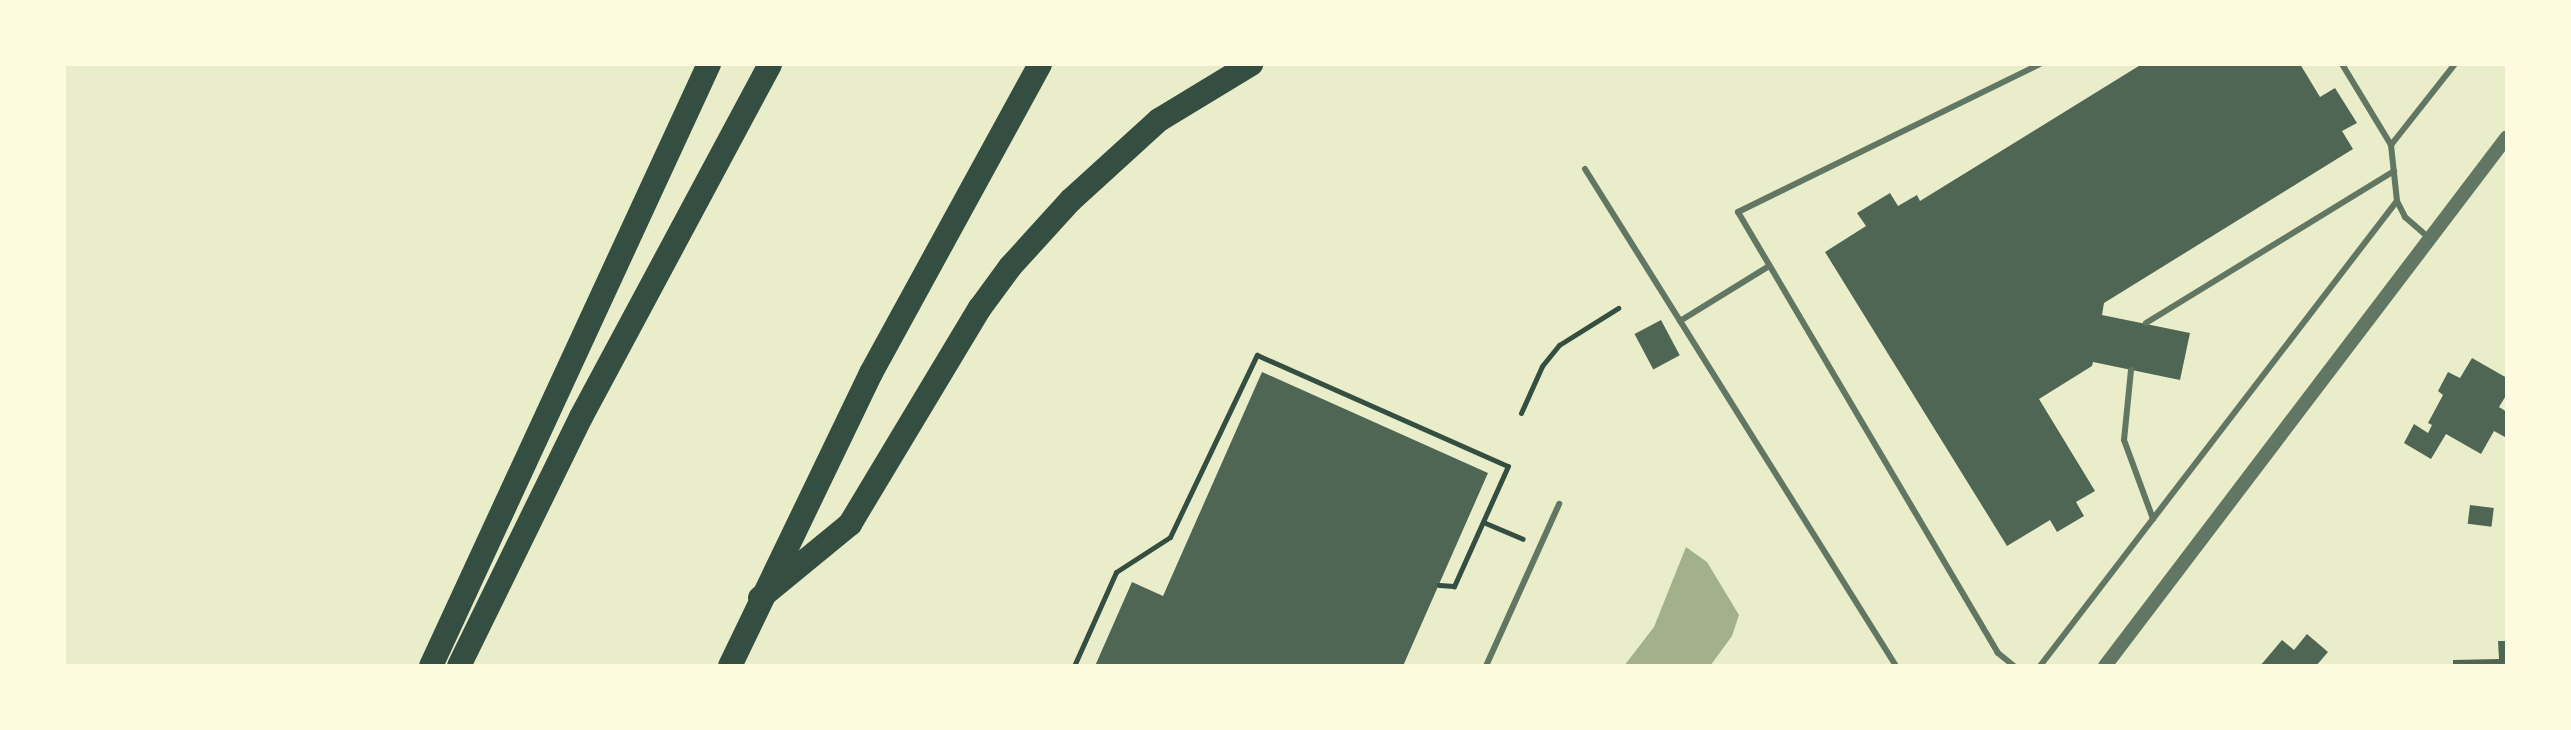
<!DOCTYPE html>
<style>
body{margin:0}
#map{position:relative;width:2571px;height:730px;overflow:hidden;background:#e9edc9;font-family:Bitter,serif}
div>[style]{position:absolute}
.water>*{inset:0;background:#a3b18a}
.building>*{inset:0;background:#4f6655;transform-origin:0 0}
.path>*{height:5px;margin:-2.5px;padding:0 2.5px;transform-origin:2.5px;border-radius:2.5px;background:#344e41}
.service>*{height:6px;margin:-3px;padding:0 3px;transform-origin:3px;border-radius:3px;background:#617663}
.tertiary>*{height:14px;margin:-7px;padding:0 7px;transform-origin:7px;border-radius:7px;background:#617663}
.motorway>*{height:24px;margin:-12px;padding:0 12px;transform-origin:12px;border-radius:12px;background:#344e41}
span{translate:-50% -50%;white-space:nowrap;text-align:center;line-height:1.15;-webkit-text-stroke:7px #fefae0;paint-order:stroke}
.frame{position:absolute;inset:0;border:66px solid #fefae0;pointer-events:none}
</style>
<div id="map">
<div class="water">
<i style="clip-path:polygon(1686px 547px,1707px 562px,1739px 615px,1732px 636px,1710px 666px,1624px 666px,1654px 627px)"></i>
</div>
<div class="building">
<i style="clip-path:polygon(2142px 64px,2300px 64px,2320px 97px,2335px 88px,2357px 123px,2342px 131px,2353px 149px,2104px 303px,2102px 315px,2190px 333px,2180px 380px,2093px 362px,2092px 366px,2039px 399px,2095px 491px,2076px 502px,2084px 516px,2057px 532px,2050px 520px,2007px 546px,1825px 252px,1866px 226px,1857px 213px,1890px 193px,1898px 206px,1917px 195px,1920px 201px)"></i>
<i style="left:1661px;top:320px;width:40px;height:30px;rotate:62deg"></i>
<i style="clip-path:polygon(2472px 358px,2507px 378px,2507px 394px,2499px 407px,2507px 412px,2505px 437px,2494px 431px,2481px 454px,2446px 434px,2431px 459px,2404px 443px,2414px 424px,2428px 433px,2432px 425px,2428px 423px,2443px 395px,2438px 391px,2448px 372px,2460px 378px)"></i>
<i style="clip-path:polygon(1262px 372px,1488px 473px,1403px 666px,1095px 666px,1132px 582px,1163px 596px)"></i>
<i style="left:2470px;top:505px;width:24px;height:19px;rotate:7deg"></i>
<i style="clip-path:polygon(2307px 634px,2328px 652px,2316px 666px,2260px 666px,2282px 640px,2294px 650px)"></i>
<i style="clip-path:polygon(2498px 641px,2507px 641px,2507px 666px,2453px 666px,2453px 660px,2499px 659px)"></i>
</div>
<div class="path">
<i style="left:1521px;top:413px;width:51px;rotate:-65.9deg"></i>
<i style="left:1542px;top:366px;width:27px;rotate:-51deg"></i>
<i style="left:1559px;top:345px;width:70px;rotate:-32.1deg"></i>
<i style="left:1483px;top:522px;width:43px;rotate:23deg"></i>
<i style="left:1074px;top:666px;width:103px;rotate:-65.9deg"></i>
<i style="left:1116px;top:572px;width:64px;rotate:-32.9deg"></i>
<i style="left:1170px;top:537px;width:202px;rotate:-64.5deg"></i>
<i style="left:1257px;top:355px;width:274px;rotate:23.9deg"></i>
<i style="left:1508px;top:466px;width:132px;rotate:114.2deg"></i>
<i style="left:1454px;top:586px;width:15px;rotate:-176deg"></i>
</div>
<div class="service">
<i style="left:2342px;top:64px;width:95px;rotate:58.8deg"></i>
<i style="left:2391px;top:145px;width:56px;rotate:83.9deg"></i>
<i style="left:2397px;top:201px;width:18px;rotate:63deg"></i>
<i style="left:2405px;top:217px;width:32px;rotate:41deg"></i>
<i style="left:2391px;top:145px;width:103px;rotate:-51.7deg"></i>
<i style="left:1585px;top:169px;width:586px;rotate:57.96deg"></i>
<i style="left:1680px;top:321px;width:105px;rotate:-31.7deg"></i>
<i style="left:2146px;top:323px;width:291px;rotate:-31.5deg"></i>
<i style="left:2131px;top:370px;width:70px;rotate:95.7deg"></i>
<i style="left:2124px;top:440px;width:84px;rotate:69.8deg"></i>
<i style="left:1486px;top:666px;width:178px;rotate:-65.7deg"></i>
<i style="left:2014px;top:666px;width:21px;rotate:-141deg"></i>
<i style="left:1998px;top:653px;width:512px;rotate:-120.52deg"></i>
<i style="left:1738px;top:212px;width:336px;rotate:-26.1deg"></i>
<i style="left:2040px;top:666px;width:586px;rotate:-52.49deg"></i>
</div>
<div class="tertiary">
<i style="left:2105px;top:666px;width:664px;rotate:-52.77deg"></i>
</div>
<div class="motorway">
<i style="left:760px;top:598px;width:117px;rotate:-39.4deg"></i>
<i style="left:850px;top:524px;width:252px;rotate:-59deg"></i>
<i style="left:980px;top:308px;width:51px;rotate:-53.8deg"></i>
<i style="left:1010px;top:267px;width:91px;rotate:-47.7deg"></i>
<i style="left:1071px;top:200px;width:119px;rotate:-42.3deg"></i>
<i style="left:1159px;top:120px;width:108px;rotate:-31.3deg"></i>
<i style="left:431px;top:666px;width:663px;rotate:-65.21deg"></i>
<i style="left:459px;top:666px;width:277px;rotate:-63.9deg"></i>
<i style="left:581px;top:417px;width:400px;rotate:-61.8deg"></i>
<i style="left:730px;top:666px;width:325px;rotate:-64.3deg"></i>
<i style="left:871px;top:373px;width:352px;rotate:-61.3deg"></i>
</div>
<div class="frame"></div>
</div>
